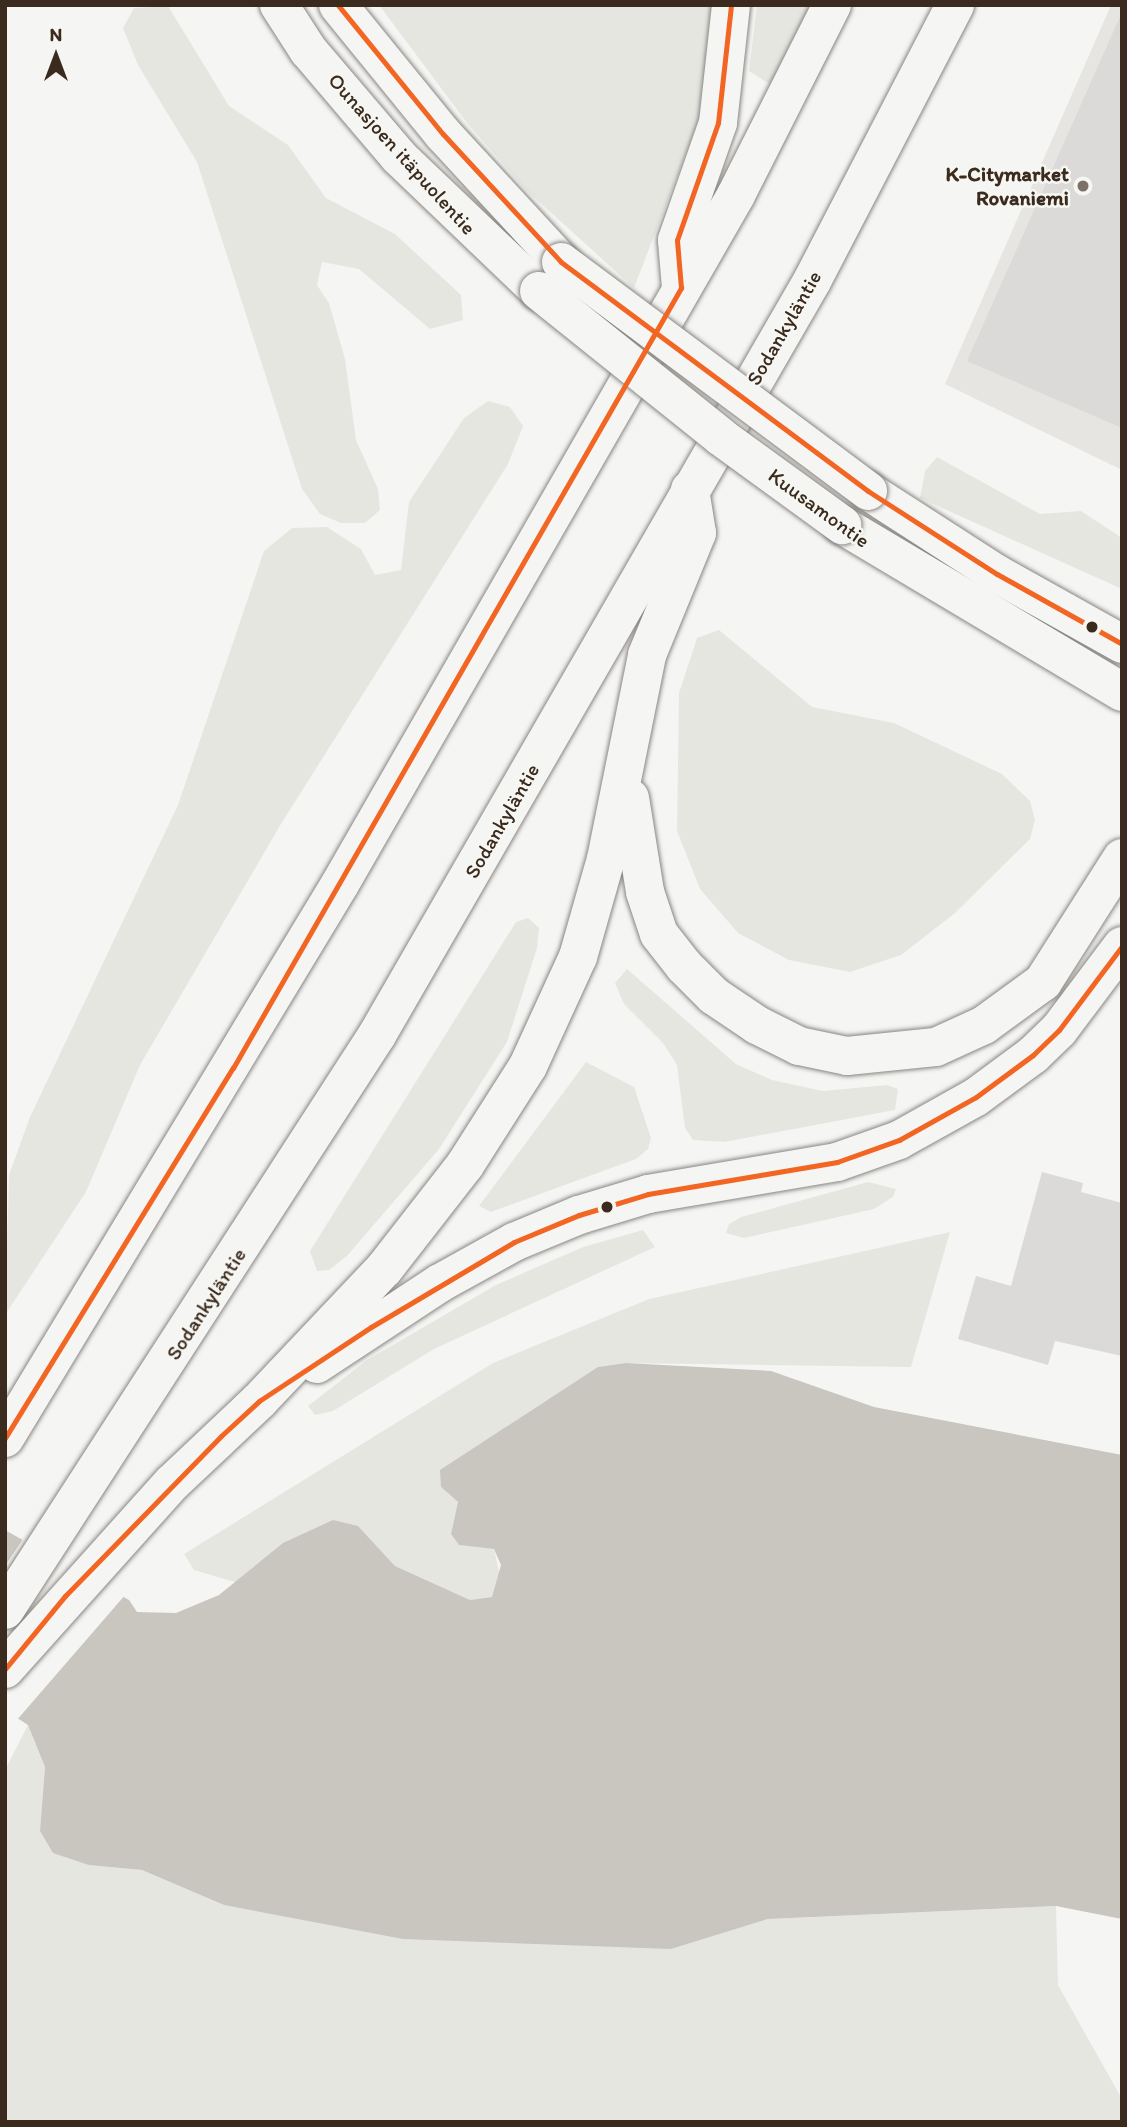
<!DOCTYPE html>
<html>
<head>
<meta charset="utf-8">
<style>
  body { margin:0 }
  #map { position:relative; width:1127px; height:2127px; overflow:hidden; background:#f5f5f3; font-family:Itim,sans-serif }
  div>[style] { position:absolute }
  .built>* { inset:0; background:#e7e5e2 }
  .green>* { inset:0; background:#e6e6e1 }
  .water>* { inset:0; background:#c9c5bf }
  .pier>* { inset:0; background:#f5f5f3 }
  .building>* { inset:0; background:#dbdad8 }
  .roads { filter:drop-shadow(0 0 2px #8a8683) drop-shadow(0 0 2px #8a8683) }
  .primary>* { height:38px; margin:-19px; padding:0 19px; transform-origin:19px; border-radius:19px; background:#f5f5f3 }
  .trunk>* { height:38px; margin:-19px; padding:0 19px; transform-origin:19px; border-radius:19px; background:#f5f5f3 }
  .bridges { filter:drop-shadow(0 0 2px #8a8683) drop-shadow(0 0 2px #8a8683) }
  .primary-bridge>* { height:38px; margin:-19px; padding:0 19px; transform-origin:19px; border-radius:19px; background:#f5f5f3 }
  .bus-1>* { height:5px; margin:-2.5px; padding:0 2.5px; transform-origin:2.5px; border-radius:2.5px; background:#f26522 }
  .dots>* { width:19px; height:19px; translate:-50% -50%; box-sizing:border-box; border:4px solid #f6f6f2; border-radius:50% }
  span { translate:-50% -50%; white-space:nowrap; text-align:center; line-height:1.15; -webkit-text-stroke:5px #f6f6f2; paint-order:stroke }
  .street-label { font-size:21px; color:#3b2a1e }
  .poi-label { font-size:21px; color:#3b2a1e; font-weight:700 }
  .right { translate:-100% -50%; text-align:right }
  .frame { position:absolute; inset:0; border:7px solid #3b2a1e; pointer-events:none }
  .north { position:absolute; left:21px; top:21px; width:70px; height:70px; -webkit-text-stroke:5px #f6f6f2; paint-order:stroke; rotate:0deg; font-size:19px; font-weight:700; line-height:28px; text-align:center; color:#3b2a1e }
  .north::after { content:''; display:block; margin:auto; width:24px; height:32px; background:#3b2a1e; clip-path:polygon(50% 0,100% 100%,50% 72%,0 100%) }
</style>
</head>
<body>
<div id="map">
  <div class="built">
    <div style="clip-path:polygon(1111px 5px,1122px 5px,1122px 470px,945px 384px)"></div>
  </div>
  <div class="green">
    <div style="clip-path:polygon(379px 5px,716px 5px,699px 119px,634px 288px,526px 190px,467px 123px)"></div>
    <div style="clip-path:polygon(757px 5px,811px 5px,771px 85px,749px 71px)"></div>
    <div style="clip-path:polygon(168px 6px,229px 106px,288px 145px,326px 198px,395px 234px,461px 295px,463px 320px,430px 329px,359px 269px,322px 262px,317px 285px,329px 303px,345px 359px,356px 440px,378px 489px,380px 510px,365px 523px,341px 523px,320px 514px,302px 489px,197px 162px,138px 65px,123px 28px,134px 8px)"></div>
    <div style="clip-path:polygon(488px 401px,510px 407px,523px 426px,508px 464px,281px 824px,140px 1065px,86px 1192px,5px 1315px,9px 1175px,30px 1117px,178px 805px,264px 551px,292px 528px,327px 527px,361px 549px,375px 575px,401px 570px,409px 502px,464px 418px)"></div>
    <div style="clip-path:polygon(937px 457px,1040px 514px,1081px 511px,1122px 538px,1122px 589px,920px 498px,925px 471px)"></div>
    <div style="clip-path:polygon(719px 630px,812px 707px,894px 723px,1002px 774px,1030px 801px,1035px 820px,1030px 839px,954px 914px,901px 955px,850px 972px,789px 960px,738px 933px,700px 889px,677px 831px,679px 693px,697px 638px)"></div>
    <div style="clip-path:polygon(528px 918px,539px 928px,537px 948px,507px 1042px,439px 1149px,347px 1256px,329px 1270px,317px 1271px,310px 1251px,516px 922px)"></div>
    <div style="clip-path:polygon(627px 969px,736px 1064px,772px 1080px,823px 1091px,887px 1085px,898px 1089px,895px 1110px,724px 1142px,693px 1140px,685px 1128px,677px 1065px,663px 1043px,624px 1004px,615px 983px)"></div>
    <div style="clip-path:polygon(586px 1062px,634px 1087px,651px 1138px,648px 1149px,636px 1159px,491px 1212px,479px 1206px)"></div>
    <div style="clip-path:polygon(868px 1182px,896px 1189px,893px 1197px,874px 1209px,744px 1238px,726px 1233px,729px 1224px,741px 1217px)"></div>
    <div style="clip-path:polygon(643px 1230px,655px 1247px,434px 1349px,333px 1411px,315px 1415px,308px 1406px,367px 1360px,496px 1285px,583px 1247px)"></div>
    <div style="clip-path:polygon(950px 1232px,911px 1367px,626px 1363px,598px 1367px,441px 1487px,458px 1502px,451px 1534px,459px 1545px,494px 1549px,501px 1580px,492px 1597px,470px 1600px,395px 1566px,358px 1526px,283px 1543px,238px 1583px,194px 1570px,184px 1554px,493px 1363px,649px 1299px)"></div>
    <div style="clip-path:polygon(28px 1725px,45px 1767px,40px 1831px,89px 1865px,142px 1870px,224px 1905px,671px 1949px,768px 1919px,1056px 1906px,1058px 1985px,1122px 2099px,1122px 2122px,5px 2122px,5px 1770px)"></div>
  </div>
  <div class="water">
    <div style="clip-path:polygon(626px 1363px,771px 1371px,874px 1407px,1122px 1455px,1122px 1919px,1056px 1906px,768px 1919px,671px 1949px,403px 1939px,224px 1905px,142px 1870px,89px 1865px,53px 1853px,40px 1831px,45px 1767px,28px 1725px,5px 1710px,5px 1530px,129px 1600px,137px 1612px,176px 1613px,219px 1595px,283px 1543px,333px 1520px,358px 1526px,395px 1566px,470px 1600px,492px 1597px,501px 1565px,494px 1549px,459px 1545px,451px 1534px,458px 1502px,441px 1487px,440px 1470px,598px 1367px)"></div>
  </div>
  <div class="pier">
    <div style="clip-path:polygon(25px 1536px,126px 1594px,16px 1721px,5px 1714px,5px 1566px)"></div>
  </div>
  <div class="building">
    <div style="clip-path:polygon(1122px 12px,1122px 428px,967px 361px)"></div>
    <div style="clip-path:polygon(1042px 1172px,1083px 1183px,1081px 1192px,1122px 1203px,1122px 1356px,1055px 1341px,1048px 1365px,958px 1339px,976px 1276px,1011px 1286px)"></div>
  </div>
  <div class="roads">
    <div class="primary">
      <div style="left:279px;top:5px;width:54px;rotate:57.2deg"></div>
      <div style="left:308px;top:50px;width:140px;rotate:49.6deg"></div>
      <div style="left:399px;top:157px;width:194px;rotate:43.7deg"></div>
      <div style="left:338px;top:5px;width:166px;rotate:50.9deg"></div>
      <div style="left:443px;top:134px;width:174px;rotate:47.3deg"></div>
      <div style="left:868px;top:491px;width:153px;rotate:32.8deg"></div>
      <div style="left:997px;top:574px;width:143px;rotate:29.2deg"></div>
      <div style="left:842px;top:525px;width:326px;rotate:30.8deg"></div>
    </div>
    <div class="trunk">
      <div style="left:681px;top:288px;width:48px;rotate:-94.8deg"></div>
      <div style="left:677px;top:240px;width:124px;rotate:-70.7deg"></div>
      <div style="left:718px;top:123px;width:119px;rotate:-83.7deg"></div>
      <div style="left:630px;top:798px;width:95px;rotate:80.9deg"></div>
      <div style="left:645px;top:892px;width:44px;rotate:71.6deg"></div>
      <div style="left:659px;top:934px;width:41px;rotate:52deg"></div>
      <div style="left:684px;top:966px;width:42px;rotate:45deg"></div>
      <div style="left:714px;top:996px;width:52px;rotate:34deg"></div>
      <div style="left:757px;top:1025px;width:47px;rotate:26.6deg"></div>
      <div style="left:799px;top:1046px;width:49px;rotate:11.8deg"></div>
      <div style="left:847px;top:1056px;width:89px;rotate:-5.8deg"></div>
      <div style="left:936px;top:1047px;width:53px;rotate:-24.6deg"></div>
      <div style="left:984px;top:1025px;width:73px;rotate:-36.1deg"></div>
      <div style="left:1043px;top:982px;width:147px;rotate:-57.5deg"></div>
      <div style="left:317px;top:1364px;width:147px;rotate:-33.4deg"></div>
      <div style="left:440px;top:1283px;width:85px;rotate:-29deg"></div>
      <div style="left:514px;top:1242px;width:70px;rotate:-22.6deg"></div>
      <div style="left:579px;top:1215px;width:72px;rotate:-16.9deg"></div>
      <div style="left:648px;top:1194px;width:192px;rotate:-9.6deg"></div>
      <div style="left:837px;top:1162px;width:66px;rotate:-19.5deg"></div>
      <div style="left:899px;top:1140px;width:88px;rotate:-29.2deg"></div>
      <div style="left:976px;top:1097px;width:71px;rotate:-36.4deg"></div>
      <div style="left:1033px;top:1055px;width:36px;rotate:-44deg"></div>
      <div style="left:1059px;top:1030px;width:105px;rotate:-53.1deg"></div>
      <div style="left:5px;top:1438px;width:647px;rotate:-58.84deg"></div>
      <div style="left:340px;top:884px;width:795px;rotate:-60.11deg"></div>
      <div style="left:736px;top:195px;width:213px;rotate:-63.2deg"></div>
      <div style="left:5px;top:1610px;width:685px;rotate:-57.1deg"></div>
      <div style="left:377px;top:1035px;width:870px;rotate:-60.02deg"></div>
      <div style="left:812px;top:281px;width:311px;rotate:-62.6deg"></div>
      <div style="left:5px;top:1669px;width:250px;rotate:-48.1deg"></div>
      <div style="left:172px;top:1483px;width:120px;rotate:-43.3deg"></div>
      <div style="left:259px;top:1401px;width:182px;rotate:-46.6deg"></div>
      <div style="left:384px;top:1269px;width:132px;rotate:-52.1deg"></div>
      <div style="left:465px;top:1165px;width:117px;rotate:-57.5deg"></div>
      <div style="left:528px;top:1066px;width:120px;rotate:-65.4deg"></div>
      <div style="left:578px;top:957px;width:102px;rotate:-74.1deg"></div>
      <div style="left:606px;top:859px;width:208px;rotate:-78.6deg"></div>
      <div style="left:647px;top:655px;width:132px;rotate:-67.7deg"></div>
      <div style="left:697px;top:533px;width:44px;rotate:-99.2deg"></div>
    </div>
  </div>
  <div class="bridges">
    <div class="primary-bridge">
      <div style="left:561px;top:262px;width:383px;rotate:36.7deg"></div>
      <div style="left:539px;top:291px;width:233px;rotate:38.7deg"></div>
      <div style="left:721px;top:437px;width:150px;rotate:36deg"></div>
    </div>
  </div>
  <div class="bus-1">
    <div style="left:338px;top:5px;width:166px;rotate:50.9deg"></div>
    <div style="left:443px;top:134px;width:174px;rotate:47.3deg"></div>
    <div style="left:561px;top:262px;width:383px;rotate:36.7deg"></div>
    <div style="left:868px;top:491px;width:153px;rotate:32.8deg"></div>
    <div style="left:997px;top:574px;width:143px;rotate:29.2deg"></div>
    <div style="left:5px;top:1438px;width:435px;rotate:-58.4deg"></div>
    <div style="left:233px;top:1068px;width:900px;rotate:-60.13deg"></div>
    <div style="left:681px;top:288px;width:48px;rotate:-94.8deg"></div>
    <div style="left:677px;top:240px;width:124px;rotate:-70.7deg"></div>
    <div style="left:718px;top:123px;width:119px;rotate:-83.7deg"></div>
    <div style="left:5px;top:1669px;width:94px;rotate:-50.6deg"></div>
    <div style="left:65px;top:1596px;width:223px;rotate:-45.7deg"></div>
    <div style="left:221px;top:1436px;width:52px;rotate:-42.6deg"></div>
    <div style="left:259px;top:1401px;width:134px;rotate:-33.5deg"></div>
    <div style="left:371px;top:1327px;width:166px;rotate:-30.7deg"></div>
    <div style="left:514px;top:1242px;width:70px;rotate:-22.6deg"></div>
    <div style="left:579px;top:1215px;width:72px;rotate:-16.9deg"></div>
    <div style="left:648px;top:1194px;width:192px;rotate:-9.6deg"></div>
    <div style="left:837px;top:1162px;width:66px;rotate:-19.5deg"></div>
    <div style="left:899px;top:1140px;width:88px;rotate:-29.2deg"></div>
    <div style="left:976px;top:1097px;width:71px;rotate:-36.4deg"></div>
    <div style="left:1033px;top:1055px;width:36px;rotate:-44deg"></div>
    <div style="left:1059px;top:1030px;width:105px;rotate:-53.1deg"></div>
  </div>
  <div class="dots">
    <div style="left:1083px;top:186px;background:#7c7169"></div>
    <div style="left:1092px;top:627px;background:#3b2a1e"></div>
    <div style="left:607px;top:1207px;background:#3b2a1e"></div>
  </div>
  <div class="street-label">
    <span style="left:402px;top:154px;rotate:48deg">Ounasjoen itäpuolentie</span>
    <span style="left:784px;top:328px;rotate:-60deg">Sodankyläntie</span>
    <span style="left:819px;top:508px;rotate:36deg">Kuusamontie</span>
    <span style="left:502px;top:821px;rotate:-60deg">Sodankyläntie</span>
    <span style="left:206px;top:1304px;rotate:-57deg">Sodankyläntie</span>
  </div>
  <div class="poi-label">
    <span class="right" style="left:1069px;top:186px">K-Citymarket<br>Rovaniemi</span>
  </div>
  <div class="frame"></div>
  <div class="north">N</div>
</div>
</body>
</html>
